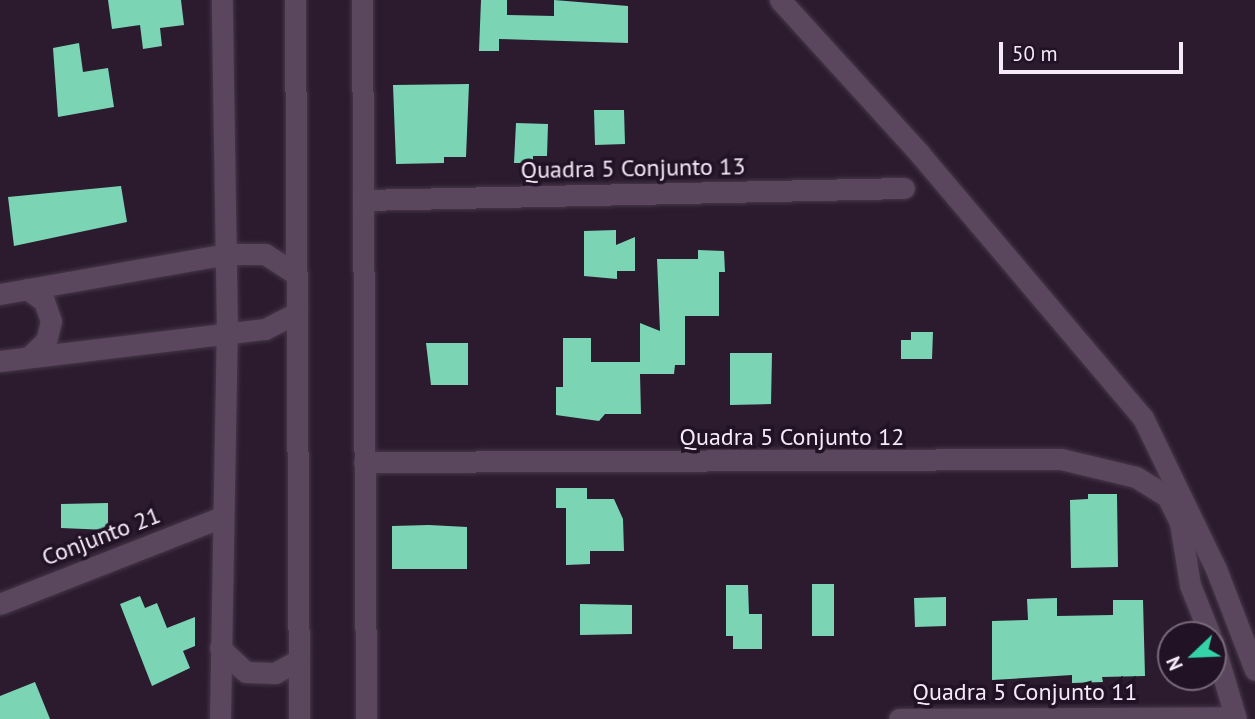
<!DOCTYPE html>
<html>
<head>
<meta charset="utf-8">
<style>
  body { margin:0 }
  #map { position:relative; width:1255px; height:719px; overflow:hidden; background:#2c1b2f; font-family:"PT Sans",sans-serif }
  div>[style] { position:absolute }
  .building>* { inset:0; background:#7bd5b5 }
  .roads { filter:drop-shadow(0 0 2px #463748) drop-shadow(0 0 2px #463748) }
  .minor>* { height:21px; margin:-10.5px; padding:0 10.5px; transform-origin:10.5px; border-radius:10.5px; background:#5a475e }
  span { translate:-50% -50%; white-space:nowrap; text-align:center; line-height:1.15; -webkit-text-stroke:7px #221225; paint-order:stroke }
  .street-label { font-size:24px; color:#f6eaf8 }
  .north { position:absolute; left:1157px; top:621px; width:70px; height:70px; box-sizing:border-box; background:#221225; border:2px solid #776879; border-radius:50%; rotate:247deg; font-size:19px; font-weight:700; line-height:28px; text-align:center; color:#f6eaf8 }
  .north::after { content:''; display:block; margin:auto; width:24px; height:32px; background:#34d4a8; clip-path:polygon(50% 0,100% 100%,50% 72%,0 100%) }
  .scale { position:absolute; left:999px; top:42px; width:184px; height:32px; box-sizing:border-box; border:4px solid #f6eaf8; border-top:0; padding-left:9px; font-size:21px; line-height:24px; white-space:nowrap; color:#f6eaf8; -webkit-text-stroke:5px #221225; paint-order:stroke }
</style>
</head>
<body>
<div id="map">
  <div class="building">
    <div style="clip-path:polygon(108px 0,181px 0,184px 25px,160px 28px,162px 46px,143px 49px,140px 25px,112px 29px)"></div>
    <div style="clip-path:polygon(481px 0,507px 0,507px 15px,554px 16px,554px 0,628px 6px,628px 43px,499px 39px,499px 51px,479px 51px)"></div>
    <div style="clip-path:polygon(79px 43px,83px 72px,108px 68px,114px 107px,58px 117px,53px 48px)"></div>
    <div style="clip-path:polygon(469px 84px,466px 157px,444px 157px,444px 163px,396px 164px,393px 85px)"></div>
    <div style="clip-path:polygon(594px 110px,624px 110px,625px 144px,595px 145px)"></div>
    <div style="clip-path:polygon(516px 123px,548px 124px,547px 156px,533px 156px,533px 163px,514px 163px)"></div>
    <div style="clip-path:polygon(121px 186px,127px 222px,14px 246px,8px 197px)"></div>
    <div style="clip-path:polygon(616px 230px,616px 245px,635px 237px,635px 271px,617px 271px,617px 279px,584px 276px,584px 231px)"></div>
    <div style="clip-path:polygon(698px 250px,724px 251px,725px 272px,719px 272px,719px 316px,685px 316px,685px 365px,675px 365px,674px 374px,640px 374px,641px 414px,605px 414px,599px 421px,556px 415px,556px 387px,563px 387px,563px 338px,591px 338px,591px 362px,640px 362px,640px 323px,660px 331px,657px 259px,698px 259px)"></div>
    <div style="clip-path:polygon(911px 332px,933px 332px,932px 359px,901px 359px,901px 340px,911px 340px)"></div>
    <div style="clip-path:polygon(426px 343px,468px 343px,468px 385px,431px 385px)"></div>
    <div style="clip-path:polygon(730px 353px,772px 353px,771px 404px,730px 405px)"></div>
    <div style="clip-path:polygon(556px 488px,587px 488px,587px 499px,614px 499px,623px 519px,624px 551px,590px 551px,590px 564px,566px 565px,566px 508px,556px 508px)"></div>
    <div style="clip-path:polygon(1088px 494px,1117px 494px,1118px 567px,1071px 568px,1070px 500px,1088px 499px)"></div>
    <div style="clip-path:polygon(108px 503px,108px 530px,61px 528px,61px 504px)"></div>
    <div style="clip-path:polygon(429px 525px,467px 527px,467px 569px,392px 569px,392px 526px)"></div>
    <div style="clip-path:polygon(812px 584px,834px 584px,834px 636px,812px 636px)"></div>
    <div style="clip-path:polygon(726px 585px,748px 585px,749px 614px,762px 614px,762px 649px,733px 649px,733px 636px,726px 636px)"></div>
    <div style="clip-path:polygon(140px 596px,145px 608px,157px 603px,167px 628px,195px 617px,195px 646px,183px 651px,190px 668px,152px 686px,120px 604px)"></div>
    <div style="clip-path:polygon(946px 597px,946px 626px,915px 627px,914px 598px)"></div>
    <div style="clip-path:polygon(1057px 598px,1057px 616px,1113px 615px,1113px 600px,1143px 600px,1145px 676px,1102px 677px,1103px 682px,1072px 683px,1072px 675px,992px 680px,992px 621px,1028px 620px,1027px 599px)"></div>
    <div style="clip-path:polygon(580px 604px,632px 605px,632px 634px,580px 635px)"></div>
    <div style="clip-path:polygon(35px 682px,50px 719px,0 719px,0 696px)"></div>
  </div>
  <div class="roads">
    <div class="minor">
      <div style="left:295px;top:0;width:719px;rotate:89.68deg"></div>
      <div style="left:362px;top:0;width:719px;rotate:89.68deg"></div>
      <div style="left:780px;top:0;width:207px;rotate:47.7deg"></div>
      <div style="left:919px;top:153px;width:347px;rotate:49.8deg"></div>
      <div style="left:1143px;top:418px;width:168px;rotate:64.2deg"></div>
      <div style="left:1216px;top:569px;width:108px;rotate:68.9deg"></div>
      <div style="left:363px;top:200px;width:541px;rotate:-1.27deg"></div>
      <div style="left:27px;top:289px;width:21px;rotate:35deg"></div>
      <div style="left:44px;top:301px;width:21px;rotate:71deg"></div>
      <div style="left:51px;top:321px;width:21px;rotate:104deg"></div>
      <div style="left:46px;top:341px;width:22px;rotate:137deg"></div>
      <div style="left:0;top:294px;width:230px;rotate:-10deg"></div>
      <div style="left:226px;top:254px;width:39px"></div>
      <div style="left:265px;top:254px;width:37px;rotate:33deg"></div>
      <div style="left:0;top:361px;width:267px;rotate:-6.9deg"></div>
      <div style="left:265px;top:329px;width:35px;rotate:-27deg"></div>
      <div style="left:364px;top:462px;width:697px;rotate:-0.25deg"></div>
      <div style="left:1061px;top:459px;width:77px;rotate:13.5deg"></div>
      <div style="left:1136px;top:477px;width:36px;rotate:32deg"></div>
      <div style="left:1167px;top:496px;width:30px;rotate:64deg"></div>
      <div style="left:1180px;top:523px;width:63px;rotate:80.8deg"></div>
      <div style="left:1190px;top:585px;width:54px;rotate:68.2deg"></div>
      <div style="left:0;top:604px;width:236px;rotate:-21.4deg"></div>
      <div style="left:1213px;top:642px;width:80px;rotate:73.4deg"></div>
      <div style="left:220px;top:648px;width:35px;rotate:43deg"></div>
      <div style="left:246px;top:672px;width:29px;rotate:2deg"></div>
      <div style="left:275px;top:673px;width:25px;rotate:-29deg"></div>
      <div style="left:220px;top:719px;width:387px;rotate:-89deg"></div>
      <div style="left:227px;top:332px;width:332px;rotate:-90.9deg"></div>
      <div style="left:899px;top:719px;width:336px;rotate:-0.3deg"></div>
    </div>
  </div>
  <div class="street-label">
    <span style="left:633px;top:168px;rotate:-1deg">Quadra 5 Conjunto 13</span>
    <span style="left:792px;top:437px">Quadra 5 Conjunto 12</span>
    <span style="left:101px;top:536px;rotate:-21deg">Conjunto 21</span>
    <span style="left:1025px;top:692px">Quadra 5 Conjunto 11</span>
  </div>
  <div class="north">N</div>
  <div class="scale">50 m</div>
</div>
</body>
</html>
